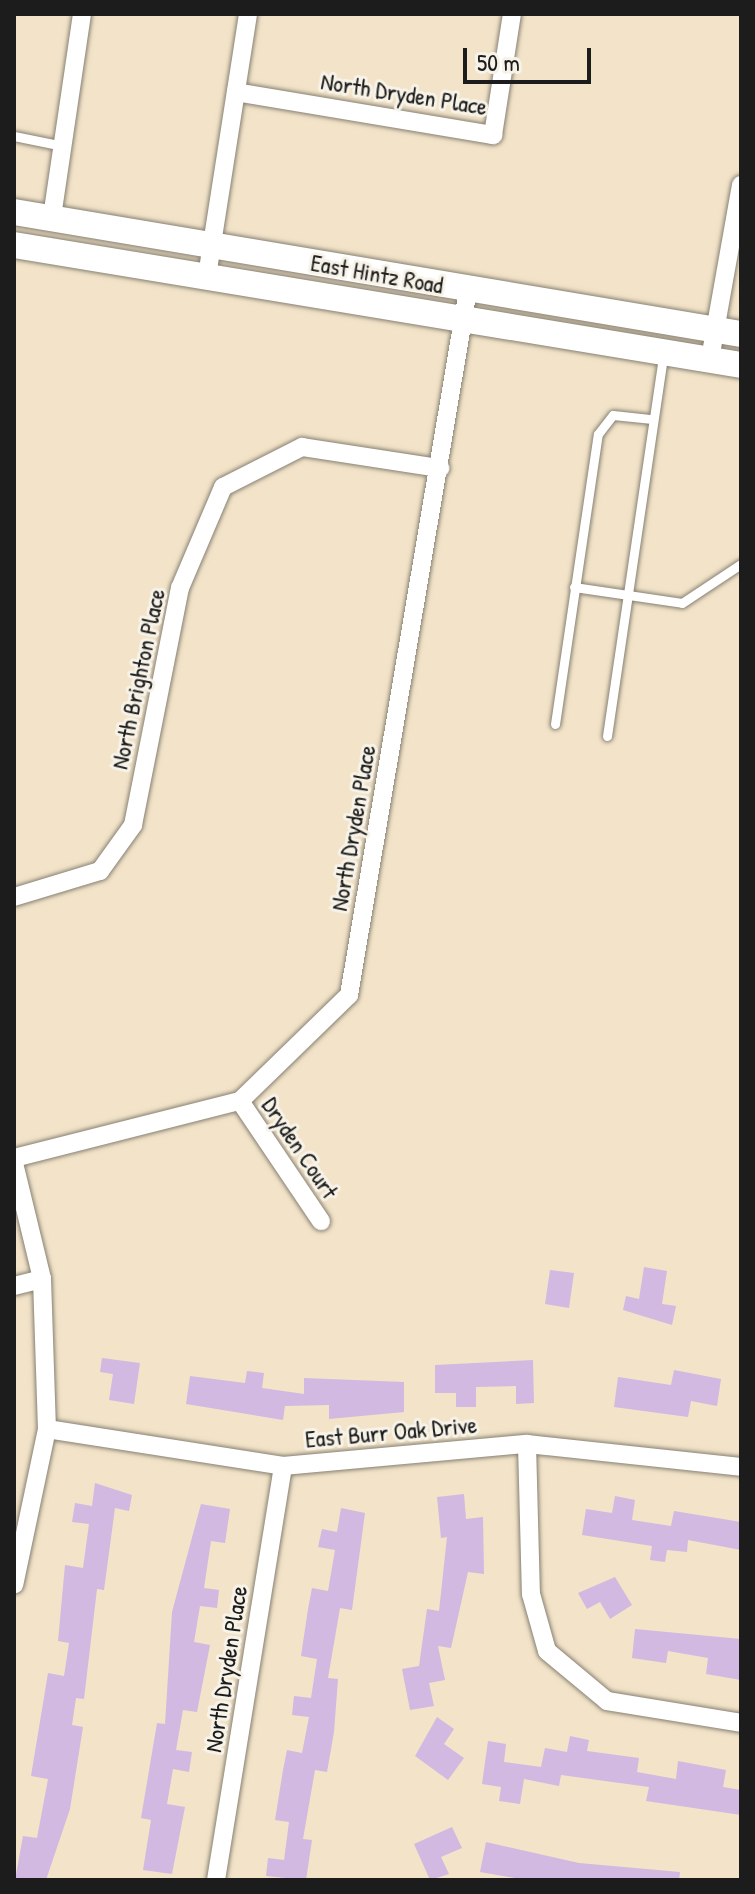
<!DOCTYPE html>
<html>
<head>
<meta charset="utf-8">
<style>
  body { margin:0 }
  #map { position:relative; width:755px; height:1894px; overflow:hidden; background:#f2e3c9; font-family:"Patrick Hand",sans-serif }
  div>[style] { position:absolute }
  .building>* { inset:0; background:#d1b9e1 }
  .roads { filter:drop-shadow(0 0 2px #878072) drop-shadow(0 0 2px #878072) }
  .lane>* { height:9px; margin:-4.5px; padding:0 4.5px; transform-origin:4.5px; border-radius:4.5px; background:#fff }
  .street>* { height:18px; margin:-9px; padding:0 9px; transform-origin:9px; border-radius:9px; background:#fff }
  .secondary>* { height:26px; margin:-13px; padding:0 13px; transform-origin:13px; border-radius:13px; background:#fff }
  span { translate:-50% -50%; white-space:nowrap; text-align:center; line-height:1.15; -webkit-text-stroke:6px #f7f3e8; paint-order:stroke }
  .street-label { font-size:24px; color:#1c1c1c }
  .frame { position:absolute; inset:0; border:16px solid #1c1c1c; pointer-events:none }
  .scale { position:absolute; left:463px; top:48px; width:128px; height:36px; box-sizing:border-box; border:4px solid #1c1c1c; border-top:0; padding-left:10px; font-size:24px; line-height:28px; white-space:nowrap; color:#1c1c1c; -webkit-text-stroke:6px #f7f3e8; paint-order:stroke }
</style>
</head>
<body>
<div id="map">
  <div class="building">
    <div style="clip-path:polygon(644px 1267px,667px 1271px,662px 1304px,676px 1306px,672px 1325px,623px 1310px,626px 1296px,639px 1299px)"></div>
    <div style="clip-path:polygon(550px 1270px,574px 1273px,569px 1308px,545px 1304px)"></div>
    <div style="clip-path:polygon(102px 1358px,140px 1363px,134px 1404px,109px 1400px,113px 1374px,100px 1372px)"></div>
    <div style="clip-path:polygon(533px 1360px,534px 1403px,516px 1404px,516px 1386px,476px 1387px,476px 1407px,456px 1407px,456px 1393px,435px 1393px,435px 1365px)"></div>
    <div style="clip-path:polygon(674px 1370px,721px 1379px,717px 1406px,691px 1401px,688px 1417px,614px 1407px,618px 1377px,671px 1385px)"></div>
    <div style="clip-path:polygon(247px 1371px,264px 1373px,262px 1388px,304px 1394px,304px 1378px,404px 1382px,404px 1412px,329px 1419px,329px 1405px,285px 1406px,283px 1420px,186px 1404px,190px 1376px,245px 1383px)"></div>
    <div style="clip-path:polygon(95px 1483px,132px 1495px,129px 1511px,115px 1508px,104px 1590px,97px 1589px,84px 1699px,76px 1698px,72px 1725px,83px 1727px,70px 1809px,46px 1880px,15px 1880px,23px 1836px,37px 1838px,48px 1779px,31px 1776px,48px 1673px,64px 1676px,69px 1643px,58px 1641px,65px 1565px,83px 1568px,89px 1524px,72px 1522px,75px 1503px,92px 1506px)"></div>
    <div style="clip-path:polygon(464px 1494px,466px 1519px,483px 1517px,484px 1574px,468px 1572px,451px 1648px,438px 1646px,445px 1680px,429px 1683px,434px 1706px,410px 1710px,402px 1669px,419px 1666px,427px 1609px,439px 1611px,447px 1537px,441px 1538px,437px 1497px)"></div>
    <div style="clip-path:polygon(615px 1496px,635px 1500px,632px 1520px,671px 1526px,674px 1511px,741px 1522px,741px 1550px,688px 1540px,687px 1552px,667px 1550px,665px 1562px,650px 1560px,652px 1546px,582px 1535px,586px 1509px,612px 1513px)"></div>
    <div style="clip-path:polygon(201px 1504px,230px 1509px,225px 1543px,211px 1541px,204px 1588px,219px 1590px,217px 1608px,200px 1606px,194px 1642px,210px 1645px,197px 1712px,183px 1710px,176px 1750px,192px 1752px,189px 1772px,173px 1769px,167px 1804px,185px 1807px,172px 1874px,143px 1870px,151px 1820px,141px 1818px,157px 1723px,165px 1724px,172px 1612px)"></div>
    <div style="clip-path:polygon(341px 1508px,365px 1513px,352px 1610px,340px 1608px,328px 1678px,338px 1679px,334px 1732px,327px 1772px,315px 1770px,303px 1839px,312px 1840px,306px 1880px,266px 1876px,268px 1858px,284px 1860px,289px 1822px,275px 1820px,283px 1770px,287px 1750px,302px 1753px,309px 1717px,292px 1715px,294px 1696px,311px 1698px,317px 1659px,301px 1656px,308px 1609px,312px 1588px,328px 1591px,335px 1550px,318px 1547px,322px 1529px,337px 1532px)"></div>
    <div style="clip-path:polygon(615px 1577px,632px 1605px,610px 1619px,600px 1602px,587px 1609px,578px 1593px)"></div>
    <div style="clip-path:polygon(635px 1629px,741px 1639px,741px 1680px,706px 1674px,708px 1658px,668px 1651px,666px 1663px,632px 1658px)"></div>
    <div style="clip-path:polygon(437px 1717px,454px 1729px,444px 1744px,464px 1758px,448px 1780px,415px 1756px)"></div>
    <div style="clip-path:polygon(570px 1736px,589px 1740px,587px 1751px,639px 1758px,637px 1772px,676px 1779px,678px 1761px,726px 1770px,723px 1787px,741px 1790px,741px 1815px,646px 1801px,649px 1787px,561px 1775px,559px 1786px,524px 1779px,520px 1804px,499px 1801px,501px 1787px,482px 1784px,488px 1741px,506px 1744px,504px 1762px,541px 1767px,545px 1748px,567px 1752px)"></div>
    <div style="clip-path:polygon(452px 1827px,462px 1848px,441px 1857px,449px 1874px,430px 1880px,414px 1844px)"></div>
    <div style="clip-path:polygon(486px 1842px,579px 1863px,680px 1872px,679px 1880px,526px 1880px,480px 1872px)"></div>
  </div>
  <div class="roads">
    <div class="lane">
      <div style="left:14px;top:136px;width:50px;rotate:11.5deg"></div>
      <div style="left:574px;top:587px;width:109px;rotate:8.4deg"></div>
      <div style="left:682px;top:603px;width:71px;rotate:-33.5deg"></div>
      <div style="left:555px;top:724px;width:293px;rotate:-81.6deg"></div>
      <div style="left:598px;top:434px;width:24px;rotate:-52deg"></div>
      <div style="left:613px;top:415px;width:37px;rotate:6deg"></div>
      <div style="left:607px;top:736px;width:384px;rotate:-81.6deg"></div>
    </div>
    <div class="street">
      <div style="left:236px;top:92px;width:261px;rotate:9.5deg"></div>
      <div style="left:493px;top:135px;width:122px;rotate:-81.1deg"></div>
      <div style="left:52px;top:217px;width:205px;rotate:-81.6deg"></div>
      <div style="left:207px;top:276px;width:265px;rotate:-81.1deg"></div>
      <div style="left:710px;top:359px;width:177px;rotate:-79.9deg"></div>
      <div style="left:14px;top:897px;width:90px;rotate:-16.8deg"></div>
      <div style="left:100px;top:871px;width:57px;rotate:-54.3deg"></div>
      <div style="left:133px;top:825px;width:242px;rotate:-78.8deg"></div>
      <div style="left:180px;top:588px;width:110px;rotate:-66.9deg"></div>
      <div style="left:223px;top:487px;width:89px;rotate:-26.9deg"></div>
      <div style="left:302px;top:447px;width:140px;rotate:8.7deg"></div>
      <div style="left:240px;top:1101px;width:145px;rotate:56deg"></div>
      <div style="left:14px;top:1158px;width:233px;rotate:-14.2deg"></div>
      <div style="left:240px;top:1101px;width:152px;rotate:-44.2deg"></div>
      <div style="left:349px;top:995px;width:715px;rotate:-80.42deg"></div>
      <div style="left:14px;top:1163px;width:119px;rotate:76.4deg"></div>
      <div style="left:42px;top:1279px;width:150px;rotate:88.1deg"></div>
      <div style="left:47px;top:1429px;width:159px;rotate:101.9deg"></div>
      <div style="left:14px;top:1286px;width:29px;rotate:-14deg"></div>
      <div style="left:47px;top:1429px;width:239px;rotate:8.9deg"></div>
      <div style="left:283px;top:1466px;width:245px;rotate:-5.2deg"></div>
      <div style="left:527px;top:1444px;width:215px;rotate:6.1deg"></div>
      <div style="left:527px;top:1444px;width:150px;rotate:88.5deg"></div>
      <div style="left:531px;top:1594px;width:59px;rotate:74.3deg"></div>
      <div style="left:547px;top:1651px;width:78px;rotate:39.8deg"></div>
      <div style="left:607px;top:1701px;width:136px;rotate:9.3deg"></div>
      <div style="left:216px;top:1880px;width:419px;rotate:-80.8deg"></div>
    </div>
    <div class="secondary">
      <div style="left:14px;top:212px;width:737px;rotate:9.53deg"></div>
      <div style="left:14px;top:245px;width:737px;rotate:9.37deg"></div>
    </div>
  </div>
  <div class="street-label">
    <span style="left:404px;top:94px;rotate:9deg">North Dryden Place</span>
    <span style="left:377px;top:274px;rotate:10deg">East Hintz Road</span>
    <span style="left:138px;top:679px;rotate:-78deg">North Brighton Place</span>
    <span style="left:353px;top:828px;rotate:-80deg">North Dryden Place</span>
    <span style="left:300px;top:1148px;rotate:56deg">Dryden Court</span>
    <span style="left:391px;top:1432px;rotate:-5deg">East Burr Oak Drive</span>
    <span style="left:226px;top:1669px;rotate:-81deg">North Dryden Place</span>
  </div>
  <div class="frame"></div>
  <div class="scale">50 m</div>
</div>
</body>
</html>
